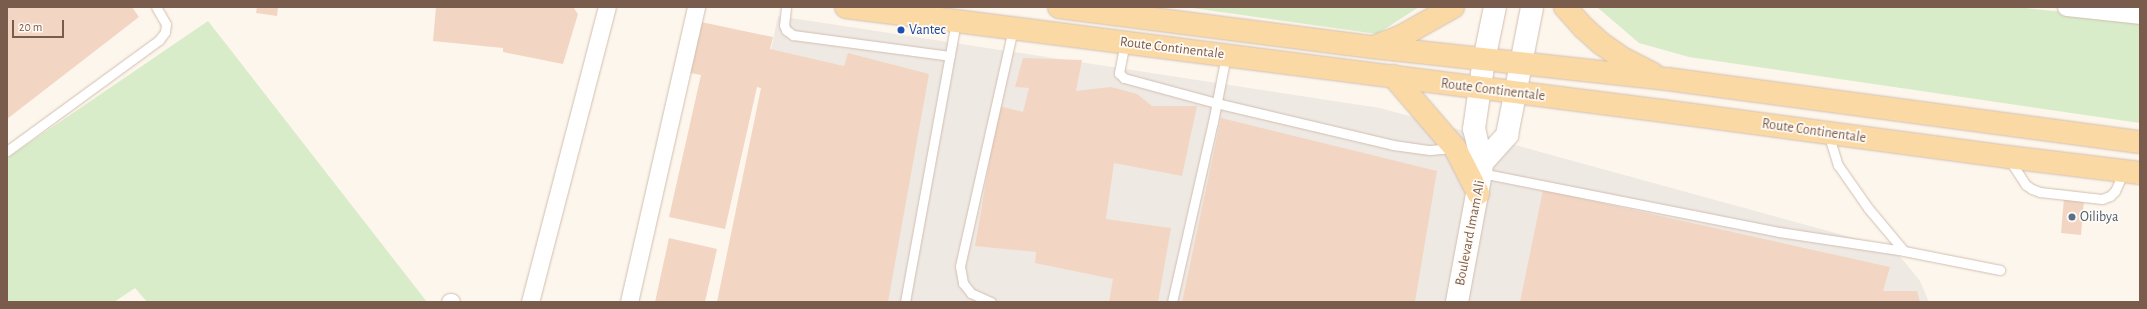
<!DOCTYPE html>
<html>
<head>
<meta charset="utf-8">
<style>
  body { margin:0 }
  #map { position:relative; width:2147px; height:309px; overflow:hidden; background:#fdf6ec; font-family:"Alegreya Sans",sans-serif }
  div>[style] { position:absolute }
  .industrial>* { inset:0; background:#efe9e4 }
  .green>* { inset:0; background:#d8ecc9 }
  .building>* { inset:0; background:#f3d5c3 }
  .roads { filter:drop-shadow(0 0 1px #d1beb0) drop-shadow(0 0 1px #d1beb0) }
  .lane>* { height:9px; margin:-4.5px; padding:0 4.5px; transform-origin:4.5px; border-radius:4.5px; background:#fff }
  .street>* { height:17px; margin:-8.5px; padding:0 8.5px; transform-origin:8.5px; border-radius:8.5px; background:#fff }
  .secondary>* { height:22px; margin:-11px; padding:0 11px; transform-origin:11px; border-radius:11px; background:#fff }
  .primary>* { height:22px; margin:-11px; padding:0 11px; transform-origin:11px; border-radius:11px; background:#fbd9a5 }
  .dots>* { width:11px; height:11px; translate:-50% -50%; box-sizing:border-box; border:2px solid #fffaf3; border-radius:50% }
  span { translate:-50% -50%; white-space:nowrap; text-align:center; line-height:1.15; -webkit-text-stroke:3.5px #fffaf3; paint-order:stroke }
  .transit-label { font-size:14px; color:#164399 }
  .left { translate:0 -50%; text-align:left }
  .street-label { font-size:14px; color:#7a5c4d }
  .service-label { font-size:14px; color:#4e5e75 }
  .frame { position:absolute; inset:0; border:8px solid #7a5c4d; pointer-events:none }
  .scale { position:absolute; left:12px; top:20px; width:52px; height:18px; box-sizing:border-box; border:2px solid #7a5c4d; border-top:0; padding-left:5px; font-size:12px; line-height:14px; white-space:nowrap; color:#7a5c4d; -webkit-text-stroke:3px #fffaf3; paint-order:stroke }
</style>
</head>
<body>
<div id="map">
  <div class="industrial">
    <div style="clip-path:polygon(778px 16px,1380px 108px,1894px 249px,1920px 281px,1929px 302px,718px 302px)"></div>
  </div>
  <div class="green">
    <div style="clip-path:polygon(1185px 7px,1419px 7px,1377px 34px)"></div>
    <div style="clip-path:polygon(1597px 7px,2016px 7px,2140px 20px,2140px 123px,1689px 57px,1639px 43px)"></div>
    <div style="clip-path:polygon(208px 21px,427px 302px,147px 302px,135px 288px,114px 302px,7px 302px,7px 158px)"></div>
  </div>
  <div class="building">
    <div style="clip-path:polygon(7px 7px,132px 7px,139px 17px,7px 119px)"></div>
    <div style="clip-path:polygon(257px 7px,278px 7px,277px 16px,256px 13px)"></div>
    <div style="clip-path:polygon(436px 7px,573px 7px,578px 14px,563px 64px,503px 52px,503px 48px,433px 41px)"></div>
    <div style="clip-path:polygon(701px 22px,773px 37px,770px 49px,844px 66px,848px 53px,929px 74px,888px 302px,717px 302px,761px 88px,757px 87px,725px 229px,669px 217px,701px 75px,690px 73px)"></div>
    <div style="clip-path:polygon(1023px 58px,1082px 60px,1076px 91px,1111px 87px,1137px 94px,1152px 106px,1197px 106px,1182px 176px,1114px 163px,1106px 219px,1171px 228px,1158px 302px,1109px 302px,1113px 279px,1035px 263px,1036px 252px,975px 246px,999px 106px,1023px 112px,1029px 88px,1015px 87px)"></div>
    <div style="clip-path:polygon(1221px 118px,1437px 171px,1415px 302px,1182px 302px)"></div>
    <div style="clip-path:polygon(1543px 190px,1890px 267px,1883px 291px,1917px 291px,1920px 302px,1520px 302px)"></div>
    <div style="clip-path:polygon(2064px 198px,2084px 200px,2081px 235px,2061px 233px)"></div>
    <div style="clip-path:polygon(669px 238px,717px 249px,705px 302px,655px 302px)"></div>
  </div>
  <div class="roads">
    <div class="lane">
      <div style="left:786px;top:7px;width:18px;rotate:96deg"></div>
      <div style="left:784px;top:25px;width:5px;rotate:68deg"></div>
      <div style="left:786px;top:30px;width:9px;rotate:36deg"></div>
      <div style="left:793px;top:35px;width:158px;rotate:7.6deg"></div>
      <div style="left:1125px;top:42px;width:32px;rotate:101deg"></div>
      <div style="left:1119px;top:73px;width:7px;rotate:45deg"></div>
      <div style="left:1124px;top:78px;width:95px;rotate:15.2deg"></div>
      <div style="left:1216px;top:103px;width:182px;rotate:13.3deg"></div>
      <div style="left:1393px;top:145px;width:37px;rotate:8deg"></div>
      <div style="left:1430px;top:150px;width:23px;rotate:-5deg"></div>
      <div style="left:1828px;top:133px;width:34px;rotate:73deg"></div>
      <div style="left:1838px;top:165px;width:52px;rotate:55.1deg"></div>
      <div style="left:1868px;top:208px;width:56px;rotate:50.1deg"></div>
      <div style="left:7px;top:151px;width:188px;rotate:-36.1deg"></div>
      <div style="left:159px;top:40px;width:10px;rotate:-53deg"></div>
      <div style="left:165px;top:32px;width:8px;rotate:-83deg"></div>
      <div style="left:166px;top:24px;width:20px;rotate:-120deg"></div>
      <div style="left:2009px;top:159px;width:31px;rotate:57deg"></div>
      <div style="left:2026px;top:185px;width:7px;rotate:34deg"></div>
      <div style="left:2032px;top:189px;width:9px;rotate:21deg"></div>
      <div style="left:2040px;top:192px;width:62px;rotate:6.4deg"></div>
      <div style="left:2102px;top:199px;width:9px;rotate:-21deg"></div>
      <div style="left:2110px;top:196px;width:7px;rotate:-45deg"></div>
      <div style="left:2115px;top:191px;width:22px;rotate:-66deg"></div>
      <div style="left:1481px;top:173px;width:304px;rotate:11.2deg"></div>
      <div style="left:1779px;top:232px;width:126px;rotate:8.6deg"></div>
      <div style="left:1904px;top:251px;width:98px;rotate:11.2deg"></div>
      <div style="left:905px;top:302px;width:287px;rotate:-79.7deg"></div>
      <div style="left:991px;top:302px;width:22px;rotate:-156deg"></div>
      <div style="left:971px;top:293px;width:13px;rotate:-129deg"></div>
      <div style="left:963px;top:283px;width:17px;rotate:-100deg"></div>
      <div style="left:960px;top:266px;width:243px;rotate:-77.4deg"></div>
      <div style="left:1172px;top:302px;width:185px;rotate:-77.2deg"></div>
      <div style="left:1213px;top:122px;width:68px;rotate:-79deg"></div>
    </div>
    <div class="street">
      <div style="left:2066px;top:7px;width:74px;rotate:6.2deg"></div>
      <div style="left:450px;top:302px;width:1px"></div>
      <div style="left:530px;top:302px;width:305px;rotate:-75.4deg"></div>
      <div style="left:629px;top:302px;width:303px;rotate:-77.2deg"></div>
    </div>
    <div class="secondary">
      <div style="left:1482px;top:163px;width:38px;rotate:-48deg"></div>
      <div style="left:1507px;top:135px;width:130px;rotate:-78.9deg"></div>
      <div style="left:1457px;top:302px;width:131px;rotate:-79.5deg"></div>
      <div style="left:1481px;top:173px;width:10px;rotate:-84deg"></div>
      <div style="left:1482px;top:163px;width:35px;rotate:-103deg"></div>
      <div style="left:1474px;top:129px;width:70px;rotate:-81.8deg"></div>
      <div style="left:1484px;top:60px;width:54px;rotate:-78.3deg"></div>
    </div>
    <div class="primary">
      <div style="left:846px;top:7px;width:825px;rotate:7.25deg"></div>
      <div style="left:1664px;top:111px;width:347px;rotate:7.6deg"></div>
      <div style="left:2008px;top:157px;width:133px;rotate:6.9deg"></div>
      <div style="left:1059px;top:7px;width:316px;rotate:7.3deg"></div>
      <div style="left:1372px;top:47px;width:297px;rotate:6.2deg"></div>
      <div style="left:1667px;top:79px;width:477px;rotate:7.6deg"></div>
      <div style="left:1565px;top:7px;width:28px;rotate:48deg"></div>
      <div style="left:1584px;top:28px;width:24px;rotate:42deg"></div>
      <div style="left:1602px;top:44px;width:24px;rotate:35deg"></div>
      <div style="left:1622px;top:58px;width:34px;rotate:27deg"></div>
      <div style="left:1376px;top:46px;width:26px;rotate:-21deg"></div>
      <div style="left:1400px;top:37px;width:61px;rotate:-29.5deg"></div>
      <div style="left:1393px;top:76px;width:95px;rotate:49.3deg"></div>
      <div style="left:1455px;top:148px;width:51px;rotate:62.9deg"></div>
    </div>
  </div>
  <div class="dots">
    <div style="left:901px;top:30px;background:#1a4fb4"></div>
    <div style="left:2072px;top:217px;background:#5c6f8a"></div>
  </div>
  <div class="transit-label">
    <span class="left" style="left:909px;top:30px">Vantec</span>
  </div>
  <div class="street-label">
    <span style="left:1172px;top:48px;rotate:7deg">Route Continentale</span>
    <span style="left:1493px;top:90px;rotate:7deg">Route Continentale</span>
    <span style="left:1814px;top:131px;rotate:8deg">Route Continentale</span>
    <span style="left:1470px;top:233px;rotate:-79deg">Boulevard Imam Ali</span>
  </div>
  <div class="service-label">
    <span class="left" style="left:2080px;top:217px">Oilibya</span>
  </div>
  <div class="frame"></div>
  <div class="scale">20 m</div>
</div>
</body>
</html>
